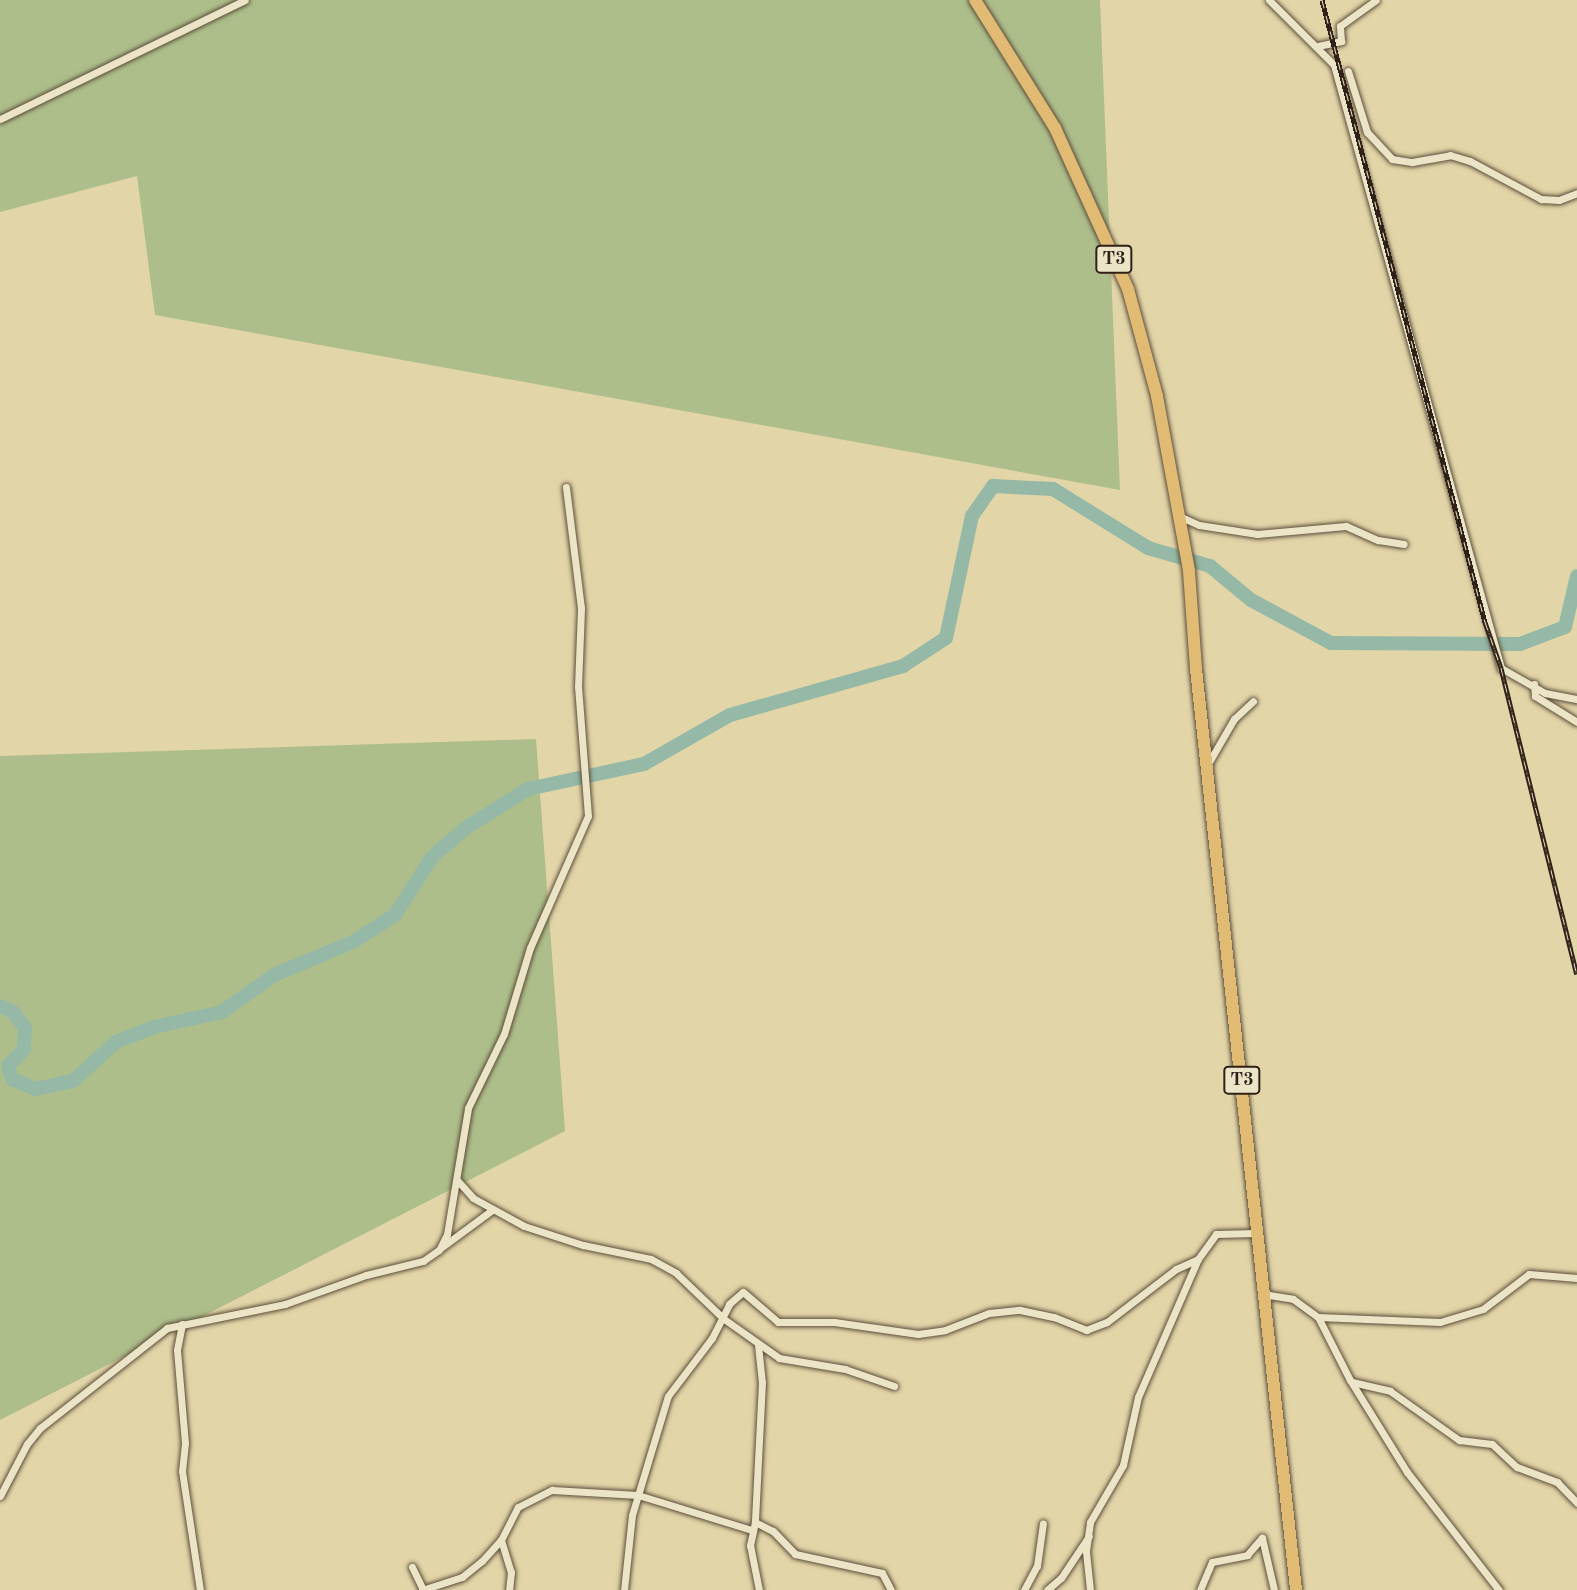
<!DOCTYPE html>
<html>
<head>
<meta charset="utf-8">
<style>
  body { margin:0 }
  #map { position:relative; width:1577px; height:1590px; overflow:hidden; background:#e2d5a8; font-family:"Old Standard TT",serif }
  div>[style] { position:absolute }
  .green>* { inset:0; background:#aebe8b }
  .river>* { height:14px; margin:-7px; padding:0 7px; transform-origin:7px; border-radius:7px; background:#95b9a6 }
  .roads { filter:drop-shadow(0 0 2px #5c4e3b) drop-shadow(0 0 2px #5c4e3b) }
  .street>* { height:7px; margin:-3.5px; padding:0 3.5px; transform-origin:3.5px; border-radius:3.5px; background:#ece4c6 }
  .highway>* { height:12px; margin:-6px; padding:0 6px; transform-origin:6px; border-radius:6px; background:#e1ba74 }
  .rail>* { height:5px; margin-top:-2.5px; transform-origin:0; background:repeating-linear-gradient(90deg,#ece4c6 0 8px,#2f2117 0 16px); box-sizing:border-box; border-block:2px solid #2f2117 }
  span { translate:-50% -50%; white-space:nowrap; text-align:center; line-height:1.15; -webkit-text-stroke:6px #ece4c6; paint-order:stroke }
  .shield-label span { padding:2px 5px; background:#ece4c6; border:2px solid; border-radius:5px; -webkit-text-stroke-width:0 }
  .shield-label { font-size:18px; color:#2f2117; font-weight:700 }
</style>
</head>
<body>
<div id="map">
  <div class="green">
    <div style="clip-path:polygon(0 0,1100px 0,1120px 490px,155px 315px,137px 176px,0 212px)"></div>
    <div style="clip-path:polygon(536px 739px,565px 1131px,0 1420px,0 756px)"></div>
  </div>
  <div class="river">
    <div style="left:0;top:1006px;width:14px;rotate:25deg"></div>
    <div style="left:13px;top:1012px;width:20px;rotate:53deg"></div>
    <div style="left:25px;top:1028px;width:21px;rotate:93deg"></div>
    <div style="left:24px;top:1049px;width:23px;rotate:133deg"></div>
    <div style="left:8px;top:1066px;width:14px;rotate:73deg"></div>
    <div style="left:12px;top:1079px;width:25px;rotate:23deg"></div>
    <div style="left:35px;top:1089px;width:39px;rotate:-12deg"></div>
    <div style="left:73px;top:1081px;width:58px;rotate:-42.2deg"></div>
    <div style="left:116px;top:1042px;width:41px;rotate:-21.5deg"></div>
    <div style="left:154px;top:1027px;width:70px;rotate:-12.4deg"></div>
    <div style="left:222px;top:1012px;width:64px;rotate:-35.4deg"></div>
    <div style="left:274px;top:975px;width:86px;rotate:-22.7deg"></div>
    <div style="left:353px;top:942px;width:50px;rotate:-32.7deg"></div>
    <div style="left:395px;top:915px;width:69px;rotate:-57.5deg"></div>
    <div style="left:432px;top:857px;width:46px;rotate:-40.6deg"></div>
    <div style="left:467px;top:827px;width:72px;rotate:-31.9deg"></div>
    <div style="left:528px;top:789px;width:119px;rotate:-12.2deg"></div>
    <div style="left:644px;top:764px;width:99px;rotate:-29.7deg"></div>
    <div style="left:730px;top:715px;width:180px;rotate:-15.8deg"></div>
    <div style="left:903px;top:666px;width:51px;rotate:-33.1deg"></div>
    <div style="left:946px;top:638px;width:125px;rotate:-78deg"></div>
    <div style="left:972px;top:516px;width:37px;rotate:-55deg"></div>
    <div style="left:993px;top:486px;width:60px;rotate:2.9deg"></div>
    <div style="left:1053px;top:489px;width:112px;rotate:31.8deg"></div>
    <div style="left:1148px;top:548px;width:65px;rotate:16.2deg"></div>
    <div style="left:1210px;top:566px;width:53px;rotate:39.7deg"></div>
    <div style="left:1251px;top:600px;width:91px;rotate:28.3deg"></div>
    <div style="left:1331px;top:643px;width:189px;rotate:0.3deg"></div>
    <div style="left:1520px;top:644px;width:48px;rotate:-20.7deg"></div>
    <div style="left:1565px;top:627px;width:52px;rotate:-76.8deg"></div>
  </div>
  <div class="roads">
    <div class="street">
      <div style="left:1269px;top:0;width:92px;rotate:45deg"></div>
      <div style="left:1334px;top:65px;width:626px;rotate:74.52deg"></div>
      <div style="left:1501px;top:668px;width:51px;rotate:29.6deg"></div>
      <div style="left:1545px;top:693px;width:33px;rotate:11deg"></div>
      <div style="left:1318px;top:46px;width:24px;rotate:-12deg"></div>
      <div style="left:1341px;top:41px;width:15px;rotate:-94deg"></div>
      <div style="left:1340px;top:26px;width:44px;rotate:-35.8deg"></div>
      <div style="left:1348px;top:71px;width:64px;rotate:72.7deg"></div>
      <div style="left:1367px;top:132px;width:37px;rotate:47deg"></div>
      <div style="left:1392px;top:159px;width:20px;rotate:9deg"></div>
      <div style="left:1412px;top:162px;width:39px;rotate:-10deg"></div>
      <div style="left:1450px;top:155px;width:21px;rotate:17deg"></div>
      <div style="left:1470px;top:161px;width:81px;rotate:28.2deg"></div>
      <div style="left:1541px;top:199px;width:18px;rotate:3deg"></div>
      <div style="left:1559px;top:200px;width:19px;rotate:-21deg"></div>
      <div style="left:0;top:119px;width:272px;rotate:-25.9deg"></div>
      <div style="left:1181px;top:517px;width:20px;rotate:24deg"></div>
      <div style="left:1199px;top:525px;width:59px;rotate:8.8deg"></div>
      <div style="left:1257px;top:534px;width:89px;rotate:-5.1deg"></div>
      <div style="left:1346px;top:526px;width:35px;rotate:24deg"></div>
      <div style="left:1378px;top:540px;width:26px;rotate:9deg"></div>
      <div style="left:1534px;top:684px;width:12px;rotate:85deg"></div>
      <div style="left:1535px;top:696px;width:49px;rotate:31.8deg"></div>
      <div style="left:1209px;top:762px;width:50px;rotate:-59.8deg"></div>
      <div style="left:1234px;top:719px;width:26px;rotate:-43deg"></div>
      <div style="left:457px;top:1180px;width:24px;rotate:48deg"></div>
      <div style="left:473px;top:1198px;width:58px;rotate:28.8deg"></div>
      <div style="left:524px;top:1226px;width:62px;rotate:17.9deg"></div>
      <div style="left:583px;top:1245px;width:69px;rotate:11.6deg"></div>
      <div style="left:651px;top:1259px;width:29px;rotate:29deg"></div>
      <div style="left:676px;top:1273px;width:66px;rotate:43.8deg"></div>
      <div style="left:724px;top:1319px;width:67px;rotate:35.3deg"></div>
      <div style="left:779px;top:1358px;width:67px;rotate:9.5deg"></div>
      <div style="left:845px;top:1369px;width:52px;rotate:19.1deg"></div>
      <div style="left:442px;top:1247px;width:62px;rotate:-36.5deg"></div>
      <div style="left:1263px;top:1294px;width:30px;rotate:9deg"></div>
      <div style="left:1293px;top:1299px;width:31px;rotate:36deg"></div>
      <div style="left:1318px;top:1317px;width:71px;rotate:63.1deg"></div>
      <div style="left:1350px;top:1380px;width:108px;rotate:58.2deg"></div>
      <div style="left:1407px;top:1472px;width:150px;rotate:52.1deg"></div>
      <div style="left:1318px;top:1317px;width:122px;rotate:2.3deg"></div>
      <div style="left:1440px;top:1322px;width:45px;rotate:-16.8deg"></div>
      <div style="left:1483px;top:1309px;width:58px;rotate:-37.3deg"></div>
      <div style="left:1529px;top:1274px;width:48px;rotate:4.8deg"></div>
      <div style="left:182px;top:1324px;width:26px;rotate:101deg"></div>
      <div style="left:177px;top:1350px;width:93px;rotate:85.1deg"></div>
      <div style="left:185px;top:1443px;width:28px;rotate:96deg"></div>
      <div style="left:182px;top:1471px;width:120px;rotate:81.4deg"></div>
      <div style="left:758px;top:1345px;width:37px;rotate:84deg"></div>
      <div style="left:762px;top:1382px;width:140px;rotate:92.9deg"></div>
      <div style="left:755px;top:1522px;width:24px;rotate:102deg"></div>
      <div style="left:750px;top:1545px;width:46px;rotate:78.7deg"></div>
      <div style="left:1352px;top:1382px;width:39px;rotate:13deg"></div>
      <div style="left:1390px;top:1391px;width:85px;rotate:35.4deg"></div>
      <div style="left:1459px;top:1440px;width:33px;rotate:7deg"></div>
      <div style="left:1492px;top:1444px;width:34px;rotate:43deg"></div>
      <div style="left:1517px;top:1467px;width:43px;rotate:20.6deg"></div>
      <div style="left:1557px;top:1482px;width:29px;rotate:46deg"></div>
      <div style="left:0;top:1496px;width:59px;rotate:-62.6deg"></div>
      <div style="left:27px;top:1444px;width:21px;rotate:-51deg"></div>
      <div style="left:40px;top:1428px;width:162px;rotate:-38.2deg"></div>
      <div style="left:167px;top:1328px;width:120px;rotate:-11.5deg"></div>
      <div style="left:285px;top:1304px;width:86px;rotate:-19.7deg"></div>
      <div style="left:366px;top:1275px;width:59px;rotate:-13.8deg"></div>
      <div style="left:423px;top:1261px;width:19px;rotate:-35deg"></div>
      <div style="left:439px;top:1250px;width:18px;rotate:-63deg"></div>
      <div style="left:447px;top:1234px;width:128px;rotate:-80.5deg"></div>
      <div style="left:468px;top:1108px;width:82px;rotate:-64.1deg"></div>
      <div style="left:504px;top:1034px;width:90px;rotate:-73.2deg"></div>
      <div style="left:530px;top:948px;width:144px;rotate:-66.3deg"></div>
      <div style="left:588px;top:816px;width:129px;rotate:-94.4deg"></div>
      <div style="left:578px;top:687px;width:79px;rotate:-87.8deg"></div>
      <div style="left:581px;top:608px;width:122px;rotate:-97.1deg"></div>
      <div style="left:755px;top:1522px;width:20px;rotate:27deg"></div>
      <div style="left:773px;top:1531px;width:32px;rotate:46deg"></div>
      <div style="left:795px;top:1554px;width:89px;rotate:12.3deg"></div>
      <div style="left:882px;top:1573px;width:19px;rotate:62deg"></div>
      <div style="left:1262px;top:1538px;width:53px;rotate:77deg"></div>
      <div style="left:501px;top:1540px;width:34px;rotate:73deg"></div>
      <div style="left:511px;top:1572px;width:18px;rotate:96deg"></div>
      <div style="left:412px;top:1567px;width:25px;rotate:64deg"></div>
      <div style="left:422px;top:1590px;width:42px;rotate:-18deg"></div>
      <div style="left:462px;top:1577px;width:26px;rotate:-39deg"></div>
      <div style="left:482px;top:1561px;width:28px;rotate:-48deg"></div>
      <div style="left:501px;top:1540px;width:37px;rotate:-63deg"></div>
      <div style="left:518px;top:1507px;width:38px;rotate:-27deg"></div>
      <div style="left:552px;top:1490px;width:86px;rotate:3.3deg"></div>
      <div style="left:638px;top:1495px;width:119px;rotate:17.1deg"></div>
      <div style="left:624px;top:1590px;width:75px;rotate:-83.9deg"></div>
      <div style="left:632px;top:1515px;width:124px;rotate:-73.2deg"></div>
      <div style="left:668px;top:1396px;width:73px;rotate:-52.8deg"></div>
      <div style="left:712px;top:1338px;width:38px;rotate:-63deg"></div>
      <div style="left:729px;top:1304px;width:18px;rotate:-41deg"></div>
      <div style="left:743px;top:1292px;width:46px;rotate:40.6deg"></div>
      <div style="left:778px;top:1322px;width:56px"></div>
      <div style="left:834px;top:1322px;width:85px;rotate:8.1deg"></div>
      <div style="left:918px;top:1334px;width:27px;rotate:-8deg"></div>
      <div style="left:945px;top:1330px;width:47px;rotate:-21.1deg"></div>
      <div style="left:989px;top:1313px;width:31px;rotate:-6deg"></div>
      <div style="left:1020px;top:1310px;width:35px;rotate:12deg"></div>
      <div style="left:1054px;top:1317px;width:35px;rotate:22deg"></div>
      <div style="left:1086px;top:1330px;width:22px;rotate:-21deg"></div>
      <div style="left:1107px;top:1322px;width:87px;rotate:-37.5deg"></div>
      <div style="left:1176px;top:1269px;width:24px;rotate:-24deg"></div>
      <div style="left:1024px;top:1590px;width:27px;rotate:-62deg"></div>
      <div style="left:1037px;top:1566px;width:43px;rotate:-82.1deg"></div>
      <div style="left:1047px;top:1590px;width:18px;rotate:-41deg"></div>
      <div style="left:1061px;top:1578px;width:50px;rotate:-56.3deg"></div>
      <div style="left:1090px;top:1590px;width:39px;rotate:-96deg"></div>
      <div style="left:1086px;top:1551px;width:29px;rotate:-82deg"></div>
      <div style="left:1090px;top:1522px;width:66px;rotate:-59.9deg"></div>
      <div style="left:1123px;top:1465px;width:70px;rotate:-77.6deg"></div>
      <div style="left:1138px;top:1397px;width:150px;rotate:-66.5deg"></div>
      <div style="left:1198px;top:1259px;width:31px;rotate:-54deg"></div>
      <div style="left:1216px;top:1234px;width:40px;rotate:-1.4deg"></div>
      <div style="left:1200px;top:1590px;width:30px;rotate:-67deg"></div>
      <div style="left:1212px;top:1562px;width:36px;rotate:-11deg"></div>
      <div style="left:1247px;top:1555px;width:23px;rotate:-49deg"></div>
    </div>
    <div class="highway">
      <div style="left:975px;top:0;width:151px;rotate:58deg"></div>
      <div style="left:1055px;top:128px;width:177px;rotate:65.6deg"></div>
      <div style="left:1128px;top:289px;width:111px;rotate:74.8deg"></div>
      <div style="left:1157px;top:396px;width:178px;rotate:79.6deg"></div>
      <div style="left:1189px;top:571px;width:98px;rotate:85.9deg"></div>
      <div style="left:1196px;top:669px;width:926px;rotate:83.8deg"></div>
    </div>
  </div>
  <div class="rail">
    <div style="left:1322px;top:0;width:643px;rotate:75.32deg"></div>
    <div style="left:1485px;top:622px;width:49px;rotate:70.8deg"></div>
    <div style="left:1501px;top:668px;width:315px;rotate:76.1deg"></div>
  </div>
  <div class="shield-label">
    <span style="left:1114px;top:259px">T3</span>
    <span style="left:1242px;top:1080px">T3</span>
  </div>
</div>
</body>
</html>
